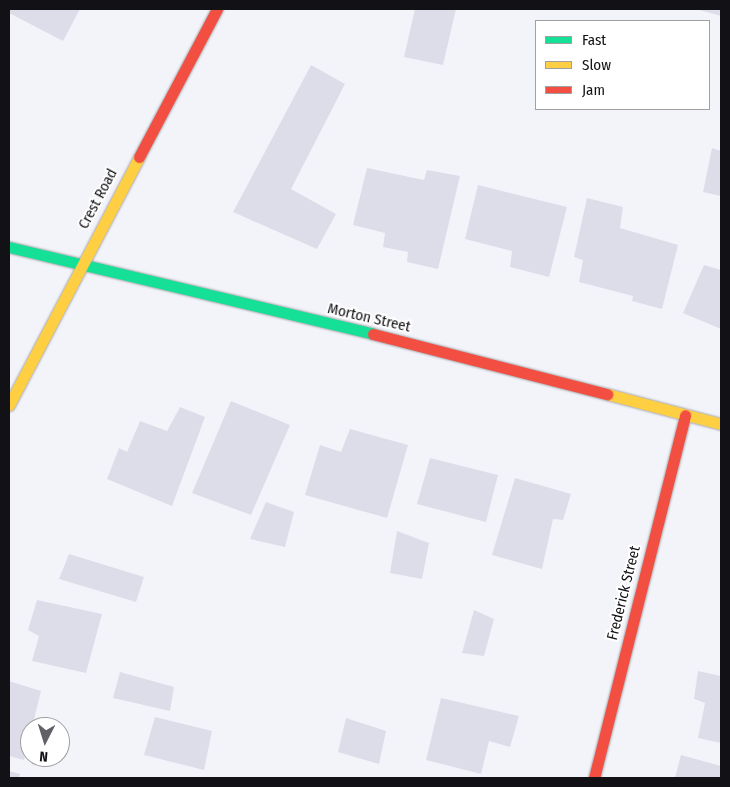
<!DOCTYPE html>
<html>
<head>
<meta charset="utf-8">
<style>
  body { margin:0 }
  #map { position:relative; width:730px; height:787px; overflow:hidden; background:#f3f4fa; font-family:"Fira Sans Condensed",sans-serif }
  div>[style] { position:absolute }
  .building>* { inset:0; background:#ddddea }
  .roads { filter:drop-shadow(0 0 1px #a7a8ac) drop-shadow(0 0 1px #a7a8ac) }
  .fast>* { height:11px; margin:-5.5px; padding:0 5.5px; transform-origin:5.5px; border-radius:5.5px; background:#16e098 }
  .slow>* { height:11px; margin:-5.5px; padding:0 5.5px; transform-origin:5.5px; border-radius:5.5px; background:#ffcf43 }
  .jam>* { height:11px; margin:-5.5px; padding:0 5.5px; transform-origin:5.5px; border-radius:5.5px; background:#f24e42 }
  span { translate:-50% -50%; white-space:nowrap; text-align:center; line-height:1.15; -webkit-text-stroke:4px #fff; paint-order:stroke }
  .street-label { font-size:15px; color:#121216 }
  .frame { position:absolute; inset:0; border:10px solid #121216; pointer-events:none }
  .legend { position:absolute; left:535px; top:20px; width:175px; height:90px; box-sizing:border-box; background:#fff; border:1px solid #a0a0a2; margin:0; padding:6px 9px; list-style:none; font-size:15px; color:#121216 }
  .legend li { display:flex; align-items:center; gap:10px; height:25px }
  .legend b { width:25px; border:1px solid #a0a0a2 }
  .north { position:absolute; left:20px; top:717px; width:50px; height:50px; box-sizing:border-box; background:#fff; border:1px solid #a0a0a2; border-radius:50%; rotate:185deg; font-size:14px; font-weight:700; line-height:20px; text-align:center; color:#121216 }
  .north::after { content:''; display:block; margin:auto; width:18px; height:22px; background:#616166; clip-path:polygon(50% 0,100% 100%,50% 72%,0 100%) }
</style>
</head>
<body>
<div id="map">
  <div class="building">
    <div style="clip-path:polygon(9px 9px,80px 9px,63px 41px,9px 13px)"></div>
    <div style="clip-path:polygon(415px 9px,456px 9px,443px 65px,404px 57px)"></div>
    <div style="clip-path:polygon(696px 9px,721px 9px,721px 16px)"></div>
    <div style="clip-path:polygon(311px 65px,345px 84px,291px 189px,336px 214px,317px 249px,233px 212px)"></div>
    <div style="clip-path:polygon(712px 148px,721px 151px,721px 196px,703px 192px)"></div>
    <div style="clip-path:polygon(367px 168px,424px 180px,427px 170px,460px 176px,438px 269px,407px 262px,408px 252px,383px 247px,385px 233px,353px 225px)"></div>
    <div style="clip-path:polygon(478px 185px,567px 207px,549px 277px,510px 267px,512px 251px,465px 239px)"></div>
    <div style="clip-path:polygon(587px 198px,623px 207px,620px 228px,678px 245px,662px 309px,632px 301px,633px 296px,579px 282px,583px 260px,574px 257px)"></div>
    <div style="clip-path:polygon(704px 265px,721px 270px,721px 329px,683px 313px)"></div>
    <div style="clip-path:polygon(231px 401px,290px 425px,251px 515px,192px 493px)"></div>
    <div style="clip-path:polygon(180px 407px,205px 417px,172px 506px,107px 479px,119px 448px,127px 452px,140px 421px,167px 431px)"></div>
    <div style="clip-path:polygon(350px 429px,408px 445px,387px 518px,305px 495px,320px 445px,341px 452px)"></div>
    <div style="clip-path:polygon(430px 458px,498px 475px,486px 522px,417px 504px)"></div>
    <div style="clip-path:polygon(515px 478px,571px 494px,563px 520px,553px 519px,542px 569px,492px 555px)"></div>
    <div style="clip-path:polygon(266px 502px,294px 512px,285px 547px,250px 539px)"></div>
    <div style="clip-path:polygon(397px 531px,429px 543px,422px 579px,390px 573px)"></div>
    <div style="clip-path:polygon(69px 554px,144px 577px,136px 602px,59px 579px)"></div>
    <div style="clip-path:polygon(37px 600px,102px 614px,86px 673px,32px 661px,39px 636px,28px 630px)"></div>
    <div style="clip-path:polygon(474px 610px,494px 619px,484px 656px,462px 653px)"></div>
    <div style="clip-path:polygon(698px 671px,721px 676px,721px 743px,698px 738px,705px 703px,694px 699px)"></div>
    <div style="clip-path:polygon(120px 672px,174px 687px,170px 711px,113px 698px)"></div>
    <div style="clip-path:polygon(9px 681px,41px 691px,24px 760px,9px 756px)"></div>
    <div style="clip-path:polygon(441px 698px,519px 716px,510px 747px,489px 741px,481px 774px,426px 760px)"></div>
    <div style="clip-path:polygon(155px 717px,212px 731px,204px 770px,144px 755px)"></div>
    <div style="clip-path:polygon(346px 718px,386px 731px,379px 764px,338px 752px)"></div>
    <div style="clip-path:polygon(681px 755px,721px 766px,721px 778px,675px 778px)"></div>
    <div style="clip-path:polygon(9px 771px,20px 774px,19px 778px,9px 778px)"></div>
  </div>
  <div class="roads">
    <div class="fast">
      <div style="left:9px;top:247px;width:374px;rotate:13.4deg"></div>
    </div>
    <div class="slow">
      <div style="left:607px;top:394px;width:118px;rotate:14.7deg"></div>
      <div style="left:9px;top:405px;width:280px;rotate:-62.3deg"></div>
    </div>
    <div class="jam">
      <div style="left:139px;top:157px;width:167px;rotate:-62.2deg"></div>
      <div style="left:373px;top:334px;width:242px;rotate:14.4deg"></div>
      <div style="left:594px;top:778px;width:374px;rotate:-75.9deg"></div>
    </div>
  </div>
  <div class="street-label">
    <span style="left:98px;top:199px;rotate:-62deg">Crest Road</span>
    <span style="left:369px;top:318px;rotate:13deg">Morton Street</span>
    <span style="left:624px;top:593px;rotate:-76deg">Frederick Street</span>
  </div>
  <div class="frame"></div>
  <ul class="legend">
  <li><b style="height:6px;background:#16e098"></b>Fast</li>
  <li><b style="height:6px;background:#ffcf43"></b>Slow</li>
  <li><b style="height:6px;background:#f24e42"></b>Jam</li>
  </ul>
  <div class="north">N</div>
</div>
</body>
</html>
